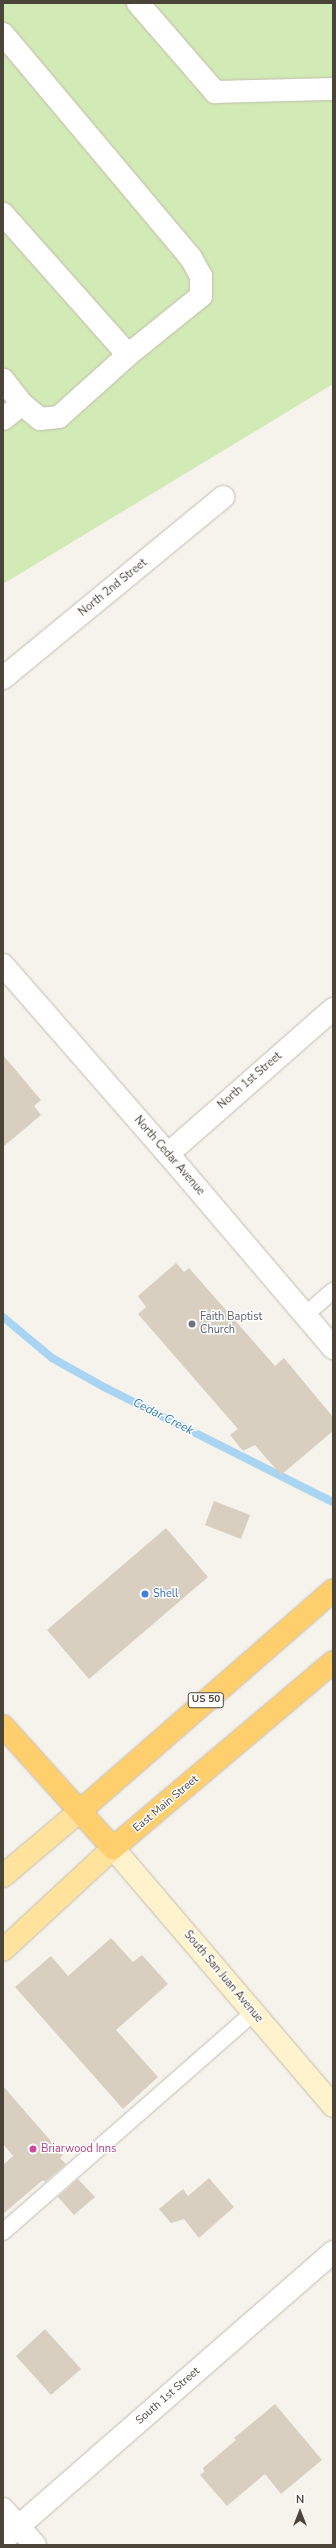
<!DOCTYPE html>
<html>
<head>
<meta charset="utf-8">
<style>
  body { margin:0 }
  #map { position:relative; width:336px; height:2548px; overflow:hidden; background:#f6f3ec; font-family:"Nunito Sans",sans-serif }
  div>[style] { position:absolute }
  .green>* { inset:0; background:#d2eab5 }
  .stream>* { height:8px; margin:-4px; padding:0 4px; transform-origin:4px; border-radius:4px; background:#a9d4f2 }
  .building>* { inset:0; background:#d8cfc1 }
  .roads { filter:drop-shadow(0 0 1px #c2bbae) drop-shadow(0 0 1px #c2bbae) }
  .lane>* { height:16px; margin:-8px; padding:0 8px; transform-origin:8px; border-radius:8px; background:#fff }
  .street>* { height:22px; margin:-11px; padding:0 11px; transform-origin:11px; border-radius:11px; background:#fff }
  .secondary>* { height:22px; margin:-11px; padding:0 11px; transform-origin:11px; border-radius:11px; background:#fff3cd }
  .primary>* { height:22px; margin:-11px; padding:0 11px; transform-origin:11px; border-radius:11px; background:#ffe39c }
  .highway>* { height:22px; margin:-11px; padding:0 11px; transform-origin:11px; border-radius:11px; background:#ffcf6e }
  .dots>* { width:11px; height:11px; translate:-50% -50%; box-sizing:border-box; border:2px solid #fff; border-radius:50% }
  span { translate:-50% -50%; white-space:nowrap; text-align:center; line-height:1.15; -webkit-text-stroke:3px #fff; paint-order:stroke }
  .shield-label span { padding:1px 3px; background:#fff; border:1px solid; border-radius:3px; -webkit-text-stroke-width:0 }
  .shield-label { font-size:10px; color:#4b4439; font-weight:700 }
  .street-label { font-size:11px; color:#4b4439 }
  .worship-label { font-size:11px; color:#5b616d }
  .left { translate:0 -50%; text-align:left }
  .shop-label { font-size:11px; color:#366cbe }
  .hotel-label { font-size:11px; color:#b23c85 }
  .water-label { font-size:12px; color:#2e7ab2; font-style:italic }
  .frame { position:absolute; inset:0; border:4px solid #4b4439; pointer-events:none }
  .north { position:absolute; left:280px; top:2492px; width:40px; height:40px; -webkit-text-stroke:3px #fff; paint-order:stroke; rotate:0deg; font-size:11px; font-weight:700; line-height:16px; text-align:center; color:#4b4439 }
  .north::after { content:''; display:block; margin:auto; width:14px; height:18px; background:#4b4439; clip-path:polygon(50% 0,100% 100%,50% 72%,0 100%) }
</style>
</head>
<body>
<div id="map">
  <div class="green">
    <div style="clip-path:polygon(3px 3px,333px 3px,333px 384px,3px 584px)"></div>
  </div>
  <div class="stream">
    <div style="left:3px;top:1317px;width:64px;rotate:39.9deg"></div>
    <div style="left:52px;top:1358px;width:62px;rotate:29.1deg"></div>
    <div style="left:106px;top:1388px;width:254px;rotate:26.7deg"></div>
  </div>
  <div class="building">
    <div style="clip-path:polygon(3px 1055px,41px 1100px,34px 1106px,41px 1115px,3px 1147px)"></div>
    <div style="clip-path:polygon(176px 1263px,184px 1272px,189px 1268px,275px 1366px,284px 1358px,333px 1417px,333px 1431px,281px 1475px,255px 1445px,243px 1451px,230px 1435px,238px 1429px,138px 1314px,146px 1307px,138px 1296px)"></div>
    <div style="clip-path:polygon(214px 1501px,250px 1515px,241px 1539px,205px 1525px)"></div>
    <div style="clip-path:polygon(166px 1528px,208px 1577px,89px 1679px,47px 1630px)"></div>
    <div style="clip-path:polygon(111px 1938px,133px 1962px,142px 1955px,168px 1984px,116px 2030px,158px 2077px,123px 2109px,15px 1987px,51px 1956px,68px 1976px)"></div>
    <div style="clip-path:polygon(3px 2086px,63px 2155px,60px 2158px,66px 2164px,45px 2182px,43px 2180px,3px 2214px,3px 2165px,13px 2156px,3px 2144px)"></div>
    <div style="clip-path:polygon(209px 2178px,234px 2207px,199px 2238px,184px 2219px,171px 2223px,159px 2209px,183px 2189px,188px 2196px)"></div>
    <div style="clip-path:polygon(78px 2179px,95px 2197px,74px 2215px,58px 2197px)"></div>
    <div style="clip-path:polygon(45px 2329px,81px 2369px,51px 2395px,16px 2356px)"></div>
    <div style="clip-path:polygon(275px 2404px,322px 2460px,281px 2494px,265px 2474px,227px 2506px,200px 2475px,204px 2472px,203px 2468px,236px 2440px,234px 2438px)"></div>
  </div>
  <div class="roads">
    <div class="lane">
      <div style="left:305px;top:1315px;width:37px;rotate:-41deg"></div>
      <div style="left:3px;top:2232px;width:332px;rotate:-41.2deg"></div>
    </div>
    <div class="street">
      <div style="left:138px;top:3px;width:118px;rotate:49.1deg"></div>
      <div style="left:215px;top:92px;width:118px;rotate:-1.5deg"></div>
      <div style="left:3px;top:34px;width:292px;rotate:50deg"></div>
      <div style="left:191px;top:258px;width:21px;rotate:61deg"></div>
      <div style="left:201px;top:276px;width:20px;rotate:90deg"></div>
      <div style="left:201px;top:296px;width:94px;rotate:141.1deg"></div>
      <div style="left:128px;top:355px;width:93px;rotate:138.1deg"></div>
      <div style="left:59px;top:417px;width:19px;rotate:174deg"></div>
      <div style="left:40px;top:419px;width:23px;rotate:-140deg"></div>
      <div style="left:22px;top:404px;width:31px;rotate:-128deg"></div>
      <div style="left:3px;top:214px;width:188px;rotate:48.4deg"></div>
      <div style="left:3px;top:419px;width:24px;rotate:-38deg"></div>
      <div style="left:3px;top:678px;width:285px;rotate:-39.4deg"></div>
      <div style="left:3px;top:965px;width:251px;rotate:48.9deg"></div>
      <div style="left:168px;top:1154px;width:255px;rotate:49.6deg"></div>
      <div style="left:168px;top:1154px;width:220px;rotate:-41.3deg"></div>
      <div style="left:3px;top:2509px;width:48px;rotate:48.4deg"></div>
      <div style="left:3px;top:2540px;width:438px;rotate:-41.1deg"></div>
    </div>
    <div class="secondary">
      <div style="left:113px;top:1848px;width:339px;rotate:49.5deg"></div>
    </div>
    <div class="primary">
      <div style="left:3px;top:1876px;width:101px;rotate:-40.2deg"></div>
      <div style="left:3px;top:1950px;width:150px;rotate:-42.8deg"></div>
    </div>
    <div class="highway">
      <div style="left:3px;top:1726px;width:164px;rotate:48deg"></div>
      <div style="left:113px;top:1848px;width:288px;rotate:-40.2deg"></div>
      <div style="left:80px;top:1811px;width:336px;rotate:-41.1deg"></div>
    </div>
  </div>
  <div class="dots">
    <div style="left:192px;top:1324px;background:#6b7280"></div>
    <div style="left:145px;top:1594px;background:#3f7fe0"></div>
    <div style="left:33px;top:2149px;background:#d1479c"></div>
  </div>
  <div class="shield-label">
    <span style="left:206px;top:1700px">US 50</span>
  </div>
  <div class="street-label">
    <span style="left:113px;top:588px;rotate:-39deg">North 2nd Street</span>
    <span style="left:250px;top:1081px;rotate:-41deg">North 1st Street</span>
    <span style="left:169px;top:1156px;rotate:49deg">North Cedar Avenue</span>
    <span style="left:166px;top:1804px;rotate:-40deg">East Main Street</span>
    <span style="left:223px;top:1977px;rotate:50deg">South San Juan Avenue</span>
    <span style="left:168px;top:2396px;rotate:-41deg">South 1st Street</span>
  </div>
  <div class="worship-label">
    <span class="left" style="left:200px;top:1324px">Faith Baptist<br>Church</span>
  </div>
  <div class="shop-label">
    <span class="left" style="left:153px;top:1594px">Shell</span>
  </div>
  <div class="hotel-label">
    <span class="left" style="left:41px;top:2149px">Briarwood Inns</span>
  </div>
  <div class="water-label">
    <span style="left:163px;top:1417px;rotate:27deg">Cedar Creek</span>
  </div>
  <div class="frame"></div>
  <div class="north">N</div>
</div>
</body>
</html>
